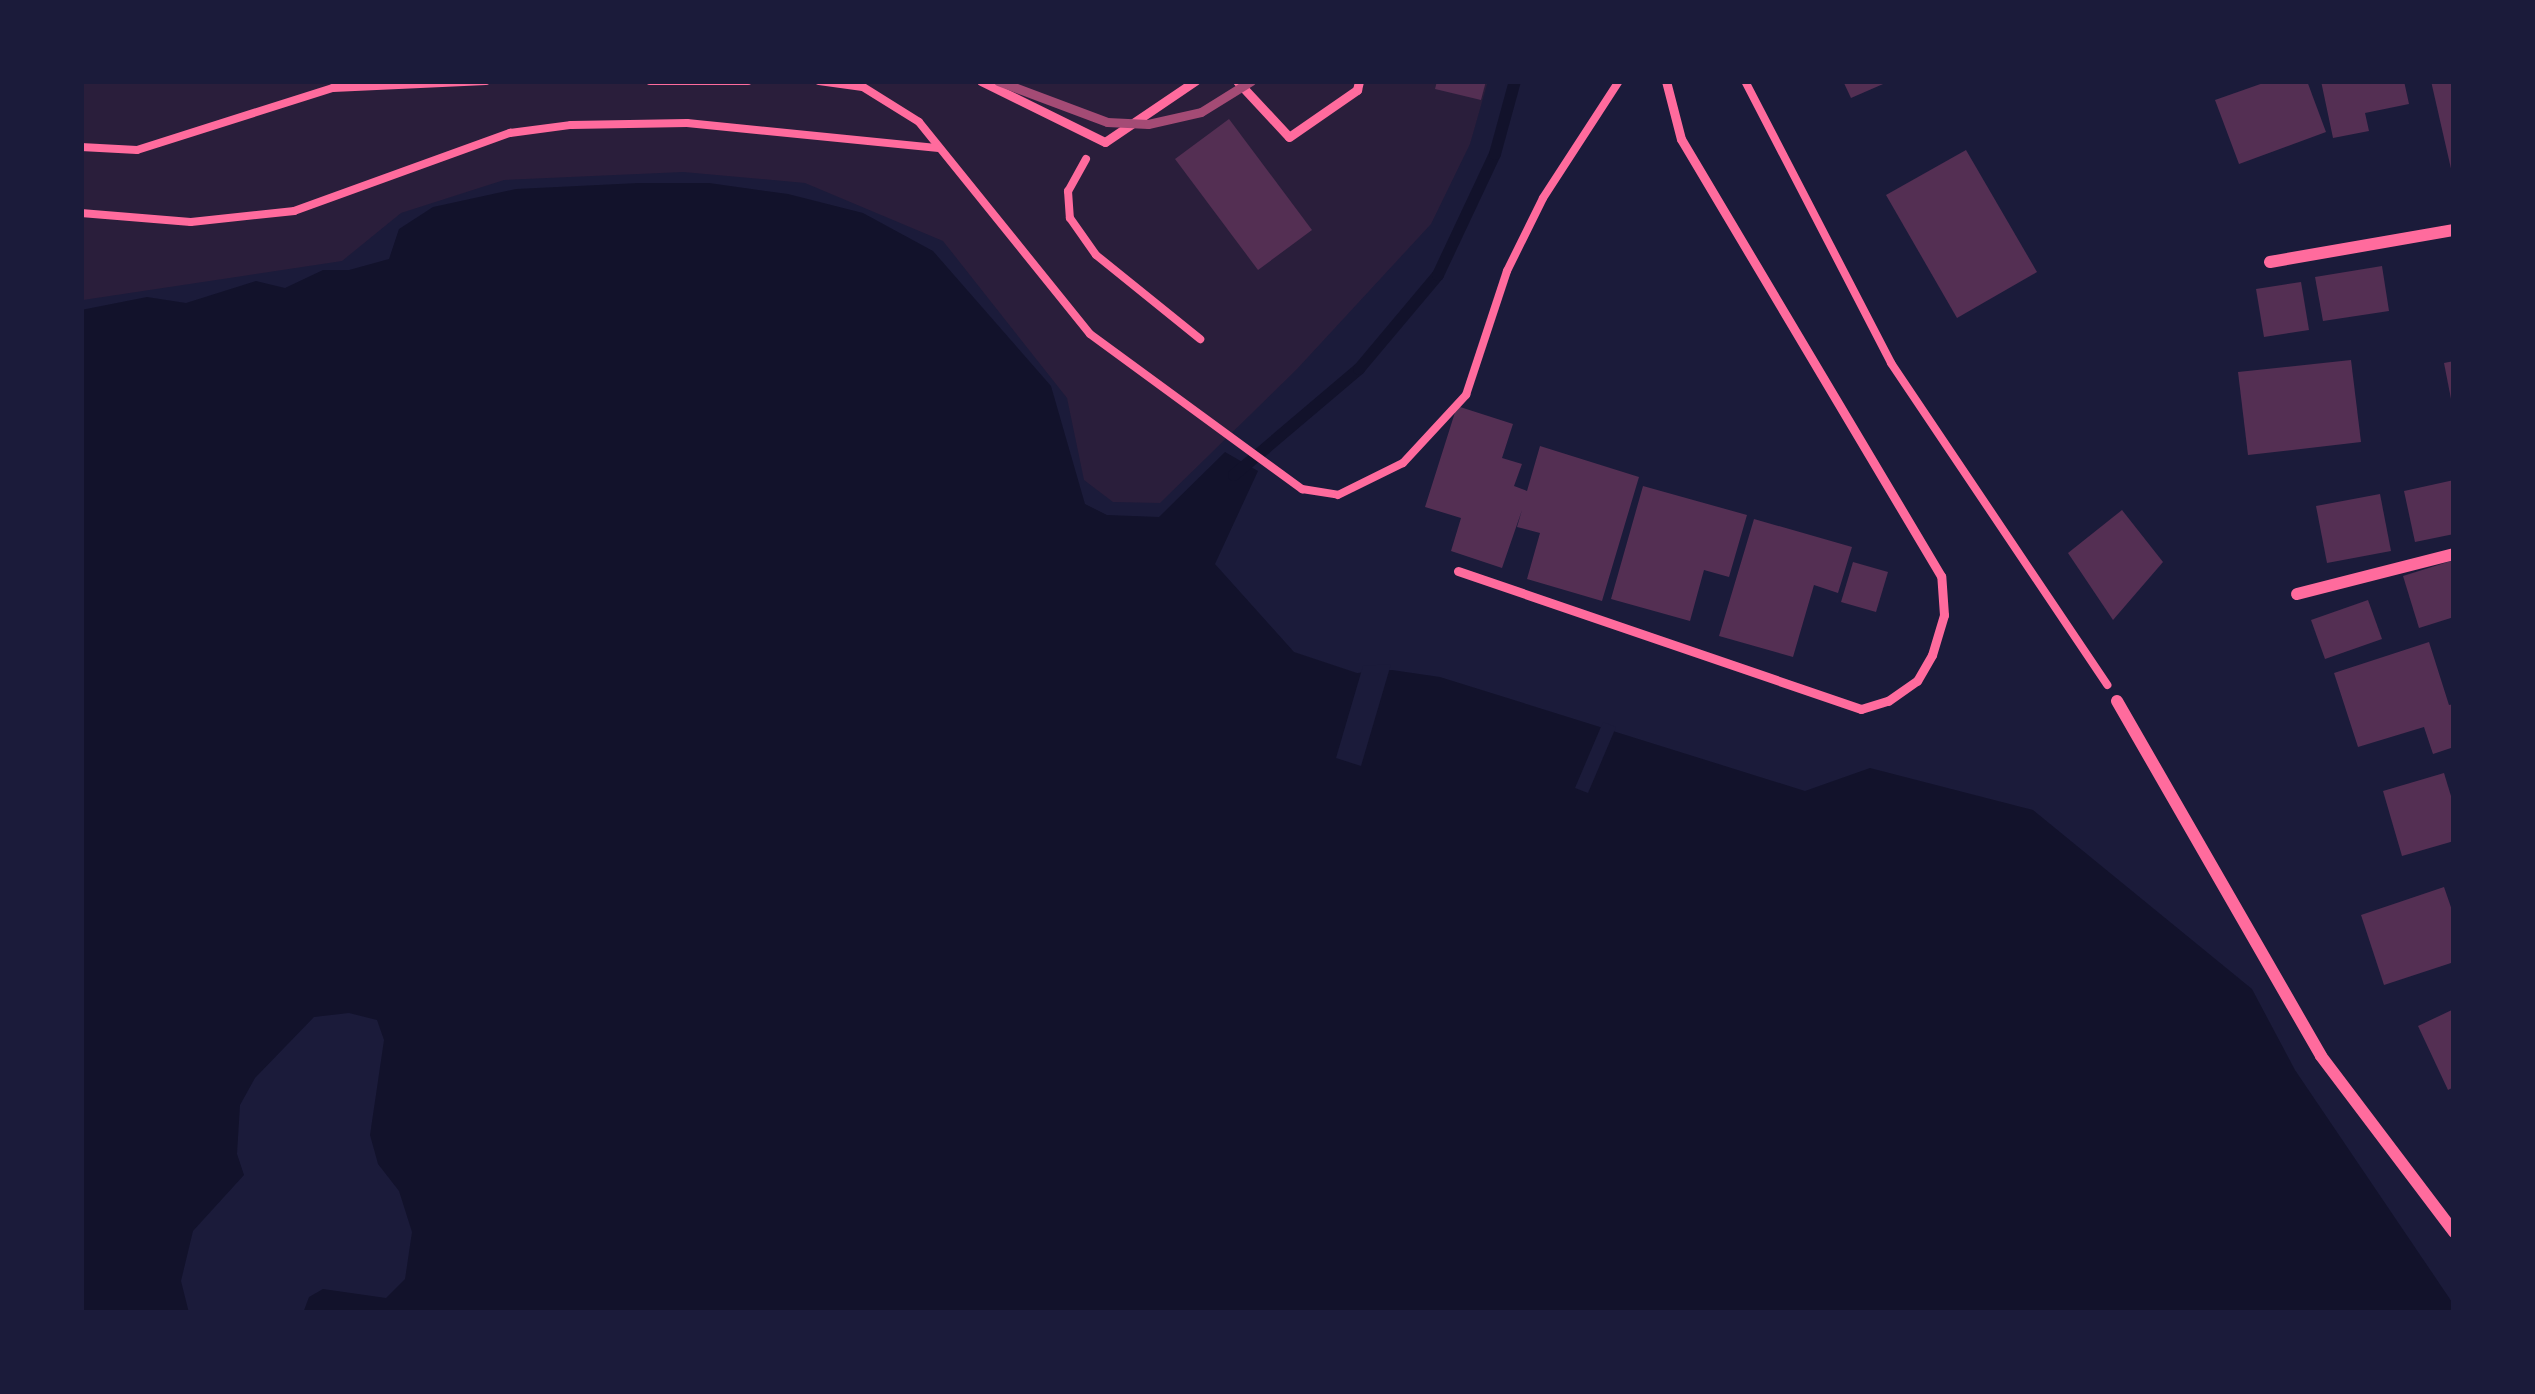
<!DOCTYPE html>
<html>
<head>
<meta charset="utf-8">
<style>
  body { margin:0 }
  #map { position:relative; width:2535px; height:1394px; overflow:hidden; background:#1b1b3a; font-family:"Sofia Sans Condensed",sans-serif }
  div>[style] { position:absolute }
  .green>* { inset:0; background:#2a1e3b }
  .water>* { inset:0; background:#12122b }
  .pier>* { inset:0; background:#1b1b3a }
  .stream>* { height:12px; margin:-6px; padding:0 6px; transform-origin:6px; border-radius:6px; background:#12122b }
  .building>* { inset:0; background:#542f53 }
  .path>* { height:8px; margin:-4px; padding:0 4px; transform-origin:4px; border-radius:4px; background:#ff6b9d }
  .service>* { height:9px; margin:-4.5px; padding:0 4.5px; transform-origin:4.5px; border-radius:4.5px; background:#ff6b9d }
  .minor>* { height:12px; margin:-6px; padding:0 6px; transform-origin:6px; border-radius:6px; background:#ff6b9d }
  .rail>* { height:9px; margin:-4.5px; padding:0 4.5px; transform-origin:4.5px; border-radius:4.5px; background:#a44b75 }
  span { translate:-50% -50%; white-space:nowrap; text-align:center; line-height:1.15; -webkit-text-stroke:12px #1b1b3a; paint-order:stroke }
  .frame { position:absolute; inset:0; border:84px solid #1b1b3a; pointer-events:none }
</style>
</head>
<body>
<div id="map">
  <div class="green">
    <div style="clip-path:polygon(81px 81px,1488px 81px,1470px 144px,1431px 224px,1297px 369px,1160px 503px,1113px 502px,1084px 480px,1067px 398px,943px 241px,805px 183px,683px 172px,504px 180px,401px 213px,342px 261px,83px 300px)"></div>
  </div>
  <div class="water">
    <div style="clip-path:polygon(639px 183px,709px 183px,788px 194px,863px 213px,933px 251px,1051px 386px,1085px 504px,1107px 515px,1159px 517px,1225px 452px,1258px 471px,1215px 564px,1294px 652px,1357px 673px,1392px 670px,1440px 677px,1805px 791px,1870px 768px,2033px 810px,2252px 989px,2295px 1070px,2454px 1305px,2454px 1313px,303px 1313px,309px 1297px,323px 1289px,386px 1298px,405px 1279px,412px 1232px,399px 1191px,378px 1164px,370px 1135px,384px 1040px,377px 1020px,349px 1013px,314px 1017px,255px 1078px,240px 1105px,237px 1154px,244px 1175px,193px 1231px,181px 1281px,189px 1313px,81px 1313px,81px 310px,147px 297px,186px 303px,256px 281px,285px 288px,323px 270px,349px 270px,389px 259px,399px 229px,433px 207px,516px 189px)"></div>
  </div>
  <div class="pier">
    <div style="clip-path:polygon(1391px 664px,1361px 766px,1336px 758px,1363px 666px)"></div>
    <div style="clip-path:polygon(1603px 722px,1616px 727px,1588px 793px,1575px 788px)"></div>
  </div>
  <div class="stream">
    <div style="left:1234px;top:475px;width:164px;rotate:-40.3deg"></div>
    <div style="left:1359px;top:369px;width:123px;rotate:-50deg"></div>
    <div style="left:1438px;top:275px;width:134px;rotate:-64.8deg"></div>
    <div style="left:1495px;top:154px;width:76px;rotate:-74.7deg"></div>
  </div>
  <div class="building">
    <div style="clip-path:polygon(1437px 81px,1486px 81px,1481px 100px,1435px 89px)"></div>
    <div style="clip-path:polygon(1843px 81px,1890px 81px,1851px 98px)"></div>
    <div style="clip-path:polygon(2269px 81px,2307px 81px,2326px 132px,2239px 164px,2215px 100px)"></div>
    <div style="clip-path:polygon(2321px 81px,2404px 81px,2409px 104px,2365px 113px,2369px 131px,2333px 138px)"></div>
    <div style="clip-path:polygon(2431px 81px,2454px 81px,2454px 173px,2452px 173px)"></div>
    <div style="clip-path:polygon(1229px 119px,1312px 230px,1258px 270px,1175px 159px)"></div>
    <div style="clip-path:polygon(1966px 150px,2037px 272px,1957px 318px,1886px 195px)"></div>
    <div style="clip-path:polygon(2382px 266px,2389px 311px,2323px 321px,2315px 277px)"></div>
    <div style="clip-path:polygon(2301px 282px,2309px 330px,2264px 337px,2256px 289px)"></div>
    <div style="clip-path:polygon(2351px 360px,2361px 442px,2248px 455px,2238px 372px)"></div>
    <div style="clip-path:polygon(2454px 361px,2454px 404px,2452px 404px,2444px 363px)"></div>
    <div style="clip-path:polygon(1457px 406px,1513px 424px,1502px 458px,1522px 464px,1514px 486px,1527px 491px,1540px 446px,1639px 477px,1602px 601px,1527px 579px,1540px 533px,1517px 527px,1522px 510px,1502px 568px,1451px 551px,1461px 518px,1425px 507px)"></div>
    <div style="clip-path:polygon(2454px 480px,2454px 534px,2415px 542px,2404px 491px)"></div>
    <div style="clip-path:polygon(1643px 486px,1747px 515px,1729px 577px,1704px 570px,1690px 621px,1611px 599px)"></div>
    <div style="clip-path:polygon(2380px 494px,2391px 551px,2327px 563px,2316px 506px)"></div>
    <div style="clip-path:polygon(2122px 510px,2163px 562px,2113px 620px,2068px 553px)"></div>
    <div style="clip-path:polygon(1754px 519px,1852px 547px,1838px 593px,1814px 585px,1793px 657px,1719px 636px)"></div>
    <div style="clip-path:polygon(2454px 560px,2454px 617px,2419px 628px,2403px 576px)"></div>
    <div style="clip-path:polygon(1853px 562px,1888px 572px,1876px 612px,1841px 602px)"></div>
    <div style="clip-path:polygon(2368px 600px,2382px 639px,2325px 659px,2311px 620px)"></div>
    <div style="clip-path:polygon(2429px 642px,2449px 705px,2454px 704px,2454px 747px,2433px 754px,2424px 727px,2358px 747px,2334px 673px)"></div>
    <div style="clip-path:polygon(2444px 773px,2454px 806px,2454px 841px,2402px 856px,2383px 791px)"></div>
    <div style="clip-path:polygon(2444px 887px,2454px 916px,2454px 962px,2384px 985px,2361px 915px)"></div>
    <div style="clip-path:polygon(2454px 1009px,2454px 1087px,2448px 1090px,2418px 1026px)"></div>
  </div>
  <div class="path">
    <div style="left:650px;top:81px;width:98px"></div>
    <div style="left:819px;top:81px;width:44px;rotate:7.8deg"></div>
    <div style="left:863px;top:87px;width:66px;rotate:32deg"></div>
    <div style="left:919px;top:122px;width:272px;rotate:51.1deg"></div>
    <div style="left:1090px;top:334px;width:263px;rotate:36.2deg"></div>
    <div style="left:1302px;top:489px;width:36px;rotate:9deg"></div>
    <div style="left:1338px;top:495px;width:72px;rotate:-26.2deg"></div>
    <div style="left:1403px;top:463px;width:93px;rotate:-47.2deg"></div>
    <div style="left:1466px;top:395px;width:131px;rotate:-71.7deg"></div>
    <div style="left:1507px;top:271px;width:81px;rotate:-63.7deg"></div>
    <div style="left:1543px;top:198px;width:140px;rotate:-57deg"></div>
    <div style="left:1745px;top:81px;width:318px;rotate:62.6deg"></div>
    <div style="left:1891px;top:363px;width:388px;rotate:56.1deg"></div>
    <div style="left:81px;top:147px;width:56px;rotate:3.1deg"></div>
    <div style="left:137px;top:150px;width:206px;rotate:-17.6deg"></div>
    <div style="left:333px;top:88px;width:153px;rotate:-2.6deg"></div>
    <div style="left:1086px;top:159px;width:37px;rotate:119deg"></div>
    <div style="left:1068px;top:191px;width:27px;rotate:86deg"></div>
    <div style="left:1070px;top:218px;width:45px;rotate:54.9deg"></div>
    <div style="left:1096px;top:255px;width:134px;rotate:38.9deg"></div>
    <div style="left:81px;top:213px;width:110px;rotate:4.7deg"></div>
    <div style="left:191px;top:222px;width:104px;rotate:-6.1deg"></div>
    <div style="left:294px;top:211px;width:230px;rotate:-19.9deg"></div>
    <div style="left:510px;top:133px;width:62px;rotate:-7.5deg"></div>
    <div style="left:571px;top:125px;width:116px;rotate:-1deg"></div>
    <div style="left:687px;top:123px;width:253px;rotate:5.7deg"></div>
  </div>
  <div class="service">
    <div style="left:981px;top:81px;width:138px;rotate:26.2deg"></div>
    <div style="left:1105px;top:142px;width:109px;rotate:-34.1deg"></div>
    <div style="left:1237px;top:81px;width:76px;rotate:47.1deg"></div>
    <div style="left:1289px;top:137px;width:83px;rotate:-34.7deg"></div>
    <div style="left:1357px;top:90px;width:9px;rotate:-77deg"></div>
    <div style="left:1458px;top:571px;width:426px;rotate:18.9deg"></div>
    <div style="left:1861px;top:709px;width:28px;rotate:-17deg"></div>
    <div style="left:1888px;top:701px;width:35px;rotate:-35deg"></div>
    <div style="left:1917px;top:681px;width:30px;rotate:-60deg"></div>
    <div style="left:1932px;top:655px;width:42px;rotate:-73.3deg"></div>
    <div style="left:1944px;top:615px;width:39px;rotate:-94deg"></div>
    <div style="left:1941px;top:576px;width:508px;rotate:-120.75deg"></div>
    <div style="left:1681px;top:139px;width:60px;rotate:-104.5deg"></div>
  </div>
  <div class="minor">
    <div style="left:2270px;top:262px;width:187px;rotate:-9.9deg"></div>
    <div style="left:2297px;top:594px;width:162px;rotate:-14.3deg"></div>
    <div style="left:2117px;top:701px;width:409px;rotate:60.1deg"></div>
    <div style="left:2321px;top:1056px;width:221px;rotate:52.9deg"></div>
  </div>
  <div class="rail">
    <div style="left:998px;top:81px;width:116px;rotate:20.6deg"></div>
    <div style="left:1107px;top:122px;width:41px;rotate:2.8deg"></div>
    <div style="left:1148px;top:124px;width:54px;rotate:-12.8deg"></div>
    <div style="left:1201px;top:112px;width:59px;rotate:-31.8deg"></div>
  </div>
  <div class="frame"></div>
</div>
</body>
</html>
